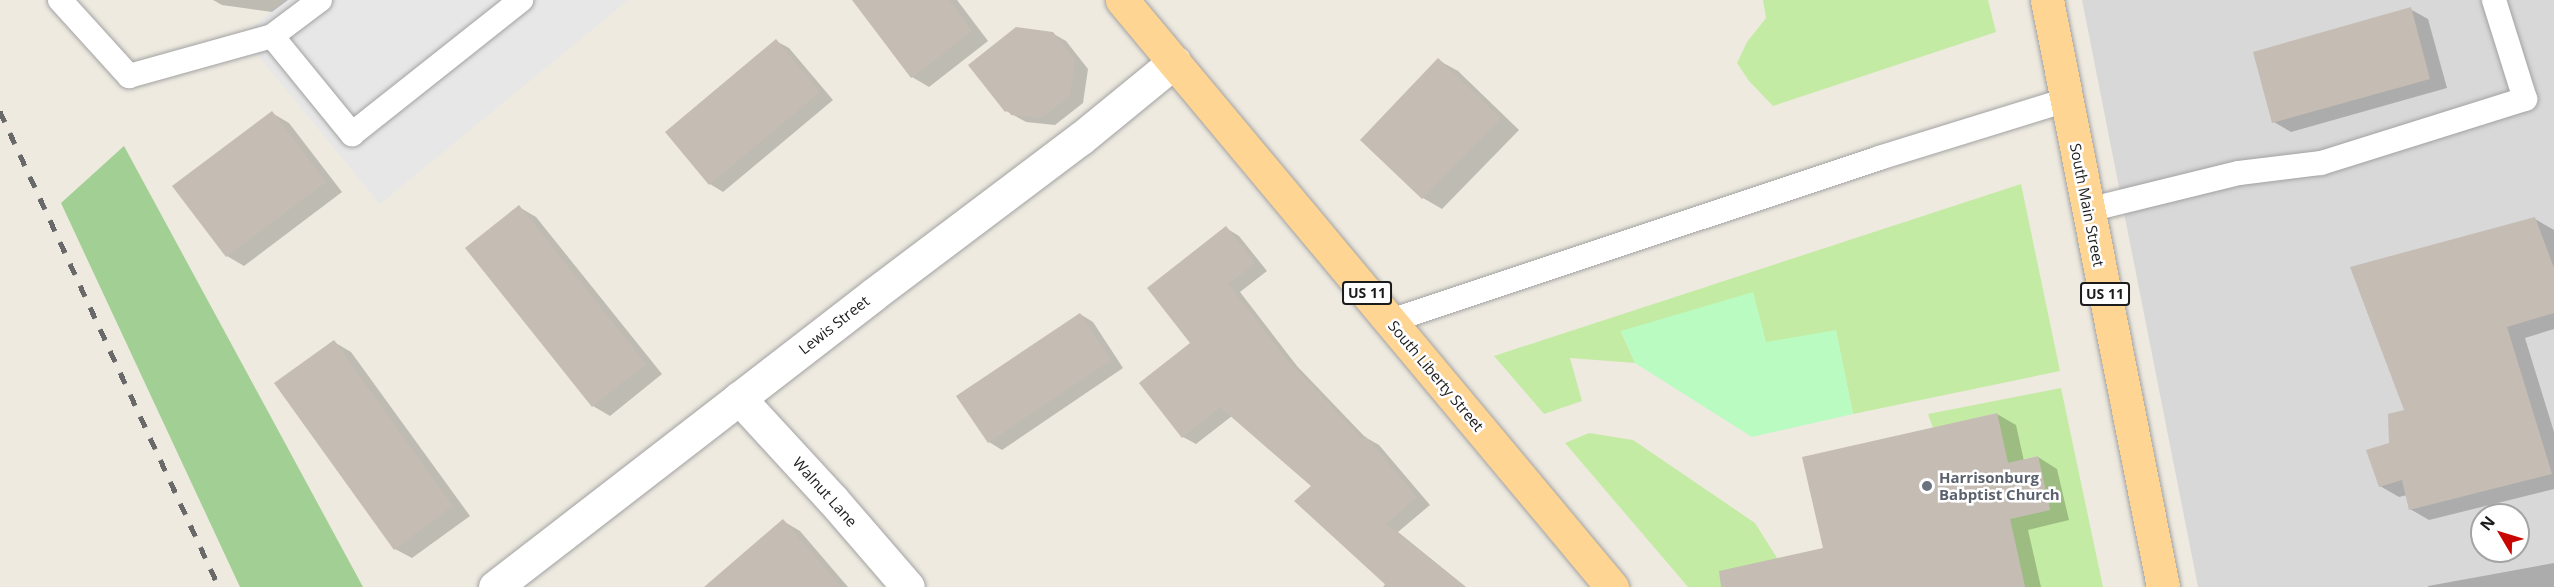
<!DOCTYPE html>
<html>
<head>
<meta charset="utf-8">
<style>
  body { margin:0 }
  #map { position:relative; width:2554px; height:587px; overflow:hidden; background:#eeeae0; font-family:"Open Sans",sans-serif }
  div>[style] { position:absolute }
  .residential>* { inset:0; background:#d9d8d8 }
  .grass>* { inset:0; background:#c4eba3 }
  .forest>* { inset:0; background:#a2cf93 }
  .park>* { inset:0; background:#b9fbc1 }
  .parking>* { inset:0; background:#e7e7e7 }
  .shadow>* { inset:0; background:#0003 }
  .building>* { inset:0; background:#c5bcb3 }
  .roads { filter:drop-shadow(0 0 2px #a2a2a2) drop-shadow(0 0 2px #a2a2a2) }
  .service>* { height:24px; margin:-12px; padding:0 12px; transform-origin:12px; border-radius:12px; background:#fff }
  .minor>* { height:33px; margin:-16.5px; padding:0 16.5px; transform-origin:16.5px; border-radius:16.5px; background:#fff }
  .primary>* { height:33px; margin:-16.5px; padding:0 16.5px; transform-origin:16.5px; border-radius:16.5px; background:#ffd594 }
  .rail>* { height:4.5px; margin-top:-2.25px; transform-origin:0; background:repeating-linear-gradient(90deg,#696969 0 12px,transparent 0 24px) }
  .dots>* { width:16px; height:16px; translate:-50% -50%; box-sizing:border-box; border:3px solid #fff; border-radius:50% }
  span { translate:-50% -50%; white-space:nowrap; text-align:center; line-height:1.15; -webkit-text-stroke:5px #fff; paint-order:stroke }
  .shield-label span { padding:2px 4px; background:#fff; border:2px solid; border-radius:4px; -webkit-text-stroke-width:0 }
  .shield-label { font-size:14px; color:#1b1b1b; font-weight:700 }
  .street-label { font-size:15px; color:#1b1b1b }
  .worship-label { font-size:15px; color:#5b616d; font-weight:700 }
  .left { translate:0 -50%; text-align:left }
  .north { position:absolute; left:2470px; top:503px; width:60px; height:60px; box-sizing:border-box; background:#fff; border:2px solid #a4a4a4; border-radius:50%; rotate:308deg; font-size:16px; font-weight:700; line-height:24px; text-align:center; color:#1b1b1b }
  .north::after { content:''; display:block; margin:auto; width:21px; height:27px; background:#c70700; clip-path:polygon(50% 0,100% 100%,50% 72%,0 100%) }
</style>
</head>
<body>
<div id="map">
  <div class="residential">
    <div style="clip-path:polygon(evenodd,2082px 0,2554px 0,2554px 587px,2198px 587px,2082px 0,2482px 515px,2518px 515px,2518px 551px,2482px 551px,2482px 515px)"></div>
  </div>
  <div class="grass">
    <div style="clip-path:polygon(1763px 0,1988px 0,1996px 32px,1773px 106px,1749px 81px,1737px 63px,1747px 42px,1766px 18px)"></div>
    <div style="clip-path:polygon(2021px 184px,2060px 371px,1853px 414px,1836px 331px,1766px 343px,1753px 293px,1621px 332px,1635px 363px,1570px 358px,1582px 401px,1544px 414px,1494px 356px)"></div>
    <div style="clip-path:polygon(2061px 388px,2103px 587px,2025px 587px,2010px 519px,2050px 510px,2038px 456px,2008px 463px,1997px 413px,1933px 428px,1928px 414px)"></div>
    <div style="clip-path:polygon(1589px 433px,1633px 440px,1755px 523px,1777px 558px,1784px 587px,1688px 587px,1565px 443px)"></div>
  </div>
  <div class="forest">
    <div style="clip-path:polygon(124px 146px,363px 587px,240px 587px,61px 203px)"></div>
  </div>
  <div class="park">
    <div style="clip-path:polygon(1753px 292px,1766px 342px,1836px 330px,1853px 414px,1752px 437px,1635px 363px,1621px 331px)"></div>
  </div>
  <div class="parking">
    <div style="clip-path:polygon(285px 0,628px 0,380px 204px,242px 36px)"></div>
  </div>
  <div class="shadow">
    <div style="clip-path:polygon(213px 0,288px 0,272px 12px,222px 5px)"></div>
    <div style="clip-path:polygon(854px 0,957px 0,988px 41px,929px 87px,912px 77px)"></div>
    <div style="clip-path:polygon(2410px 9px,2428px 19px,2447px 88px,2291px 132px,2274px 122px)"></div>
    <div style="clip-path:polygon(1052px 33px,1066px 41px,1088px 69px,1083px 103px,1055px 125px,1026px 122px,1006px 111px)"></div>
    <div style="clip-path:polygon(776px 41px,789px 48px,833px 100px,723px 192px,710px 184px,667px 133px)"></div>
    <div style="clip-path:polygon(1438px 60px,1458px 71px,1519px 130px,1442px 209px,1423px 198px)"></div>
    <div style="clip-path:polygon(272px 113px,289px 123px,342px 192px,244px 266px,227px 256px)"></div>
    <div style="clip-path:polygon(519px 207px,536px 217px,662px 374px,610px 416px,593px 406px)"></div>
    <div style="clip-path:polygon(2535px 219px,2554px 230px,2554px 329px,2525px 338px,2554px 432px,2554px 489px,2429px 520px,2410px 509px,2407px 495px,2399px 497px,2380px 486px,2391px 445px,2406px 411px)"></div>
    <div style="clip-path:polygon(1226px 228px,1239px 236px,1267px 271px,1240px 292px,1297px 366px,1365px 437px,1379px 445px,1430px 505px,1398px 532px,1466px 587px,1383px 587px,1386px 583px,1313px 486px,1232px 416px,1196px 444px,1183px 437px,1192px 343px)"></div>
    <div style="clip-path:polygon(1080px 314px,1093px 322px,1123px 368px,1002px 450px,989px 442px)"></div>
    <div style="clip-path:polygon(334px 342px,351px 352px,470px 516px,412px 558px,395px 549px)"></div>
    <div style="clip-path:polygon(1997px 414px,2016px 425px,2024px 461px,2038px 457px,2057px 469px,2069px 520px,2028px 530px,2041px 587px,1785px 587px,1824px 549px)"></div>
    <div style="clip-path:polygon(783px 521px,800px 531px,848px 587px,706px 587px)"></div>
    <div style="clip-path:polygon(2554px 563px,2554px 587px,2428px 587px,2428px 586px)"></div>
  </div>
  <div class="building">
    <div style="clip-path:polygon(852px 0,949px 0,972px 31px,911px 78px)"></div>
    <div style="clip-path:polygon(2411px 7px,2430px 79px,2272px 123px,2253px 52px)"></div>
    <div style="clip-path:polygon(1016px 27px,1053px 32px,1075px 60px,1070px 96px,1041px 118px,1011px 115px,1008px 110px,1005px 112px,968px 65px)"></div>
    <div style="clip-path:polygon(776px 39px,820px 92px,709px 185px,665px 132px)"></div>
    <div style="clip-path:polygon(1438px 58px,1501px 118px,1422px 199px,1360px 140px)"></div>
    <div style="clip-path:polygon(272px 111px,326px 182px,226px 257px,172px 186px)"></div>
    <div style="clip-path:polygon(519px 205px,646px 364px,592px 407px,465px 248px)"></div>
    <div style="clip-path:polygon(2535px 217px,2554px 268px,2554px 313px,2507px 327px,2552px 474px,2409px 510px,2402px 480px,2379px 487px,2366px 450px,2389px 443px,2388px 414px,2404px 410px,2350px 267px)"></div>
    <div style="clip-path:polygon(1226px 226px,1255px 263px,1228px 284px,1284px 356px,1362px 439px,1365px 436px,1417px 497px,1386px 524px,1465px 587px,1388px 587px,1294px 501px,1311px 486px,1220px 407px,1182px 438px,1139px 383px,1190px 343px,1147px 288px)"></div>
    <div style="clip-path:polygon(1080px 313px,1111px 360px,988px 443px,956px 396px)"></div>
    <div style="clip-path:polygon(334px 340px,453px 506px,394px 550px,274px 383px)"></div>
    <div style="clip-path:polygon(1997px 413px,2008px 463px,2038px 456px,2050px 510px,2010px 519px,2025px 587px,1721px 587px,1719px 571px,1823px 548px,1802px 457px)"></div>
    <div style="clip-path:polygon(783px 519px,841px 587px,704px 587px)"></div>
  </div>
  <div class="roads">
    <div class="service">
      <div style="left:60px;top:0;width:103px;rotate:47.8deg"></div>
      <div style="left:129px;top:76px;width:148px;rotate:-15.6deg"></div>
      <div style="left:320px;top:0;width:60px;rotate:143.1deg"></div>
      <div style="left:272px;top:36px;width:127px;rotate:50.8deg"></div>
      <div style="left:352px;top:134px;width:216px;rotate:-38.4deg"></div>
      <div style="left:2088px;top:210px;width:155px;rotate:-13.8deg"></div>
      <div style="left:2239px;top:173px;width:83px;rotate:-7deg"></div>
      <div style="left:2321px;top:163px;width:214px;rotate:-17.4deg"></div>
      <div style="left:2525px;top:99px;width:104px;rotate:-107.4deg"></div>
      <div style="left:1390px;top:321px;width:515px;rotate:-18.43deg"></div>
      <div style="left:1879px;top:158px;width:196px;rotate:-17.2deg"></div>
    </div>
    <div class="minor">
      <div style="left:739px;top:398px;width:137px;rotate:47.4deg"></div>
      <div style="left:832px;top:499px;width:116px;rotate:49.2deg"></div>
      <div style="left:495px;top:587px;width:479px;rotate:-37.7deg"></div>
      <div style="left:874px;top:294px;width:258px;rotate:-37deg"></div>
      <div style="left:1080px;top:139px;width:122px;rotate:-39.3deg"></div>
    </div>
    <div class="primary">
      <div style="left:1122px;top:0;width:765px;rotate:50.15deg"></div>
      <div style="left:2047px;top:0;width:598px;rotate:78.82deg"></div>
    </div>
  </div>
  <div class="rail">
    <div style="left:0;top:111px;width:524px;rotate:65.29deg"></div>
  </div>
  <div class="dots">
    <div style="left:1927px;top:486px;background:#6b7280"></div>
  </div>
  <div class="shield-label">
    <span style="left:1367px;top:293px">US 11</span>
    <span style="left:2105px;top:294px">US 11</span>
  </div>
  <div class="street-label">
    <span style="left:2087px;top:205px;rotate:79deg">South Main Street</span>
    <span style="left:834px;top:325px;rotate:-38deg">Lewis Street</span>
    <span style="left:1436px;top:376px;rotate:50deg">South Liberty Street</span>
    <span style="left:825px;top:492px;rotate:48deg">Walnut Lane</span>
  </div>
  <div class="worship-label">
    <span class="left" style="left:1939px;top:486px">Harrisonburg<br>Babptist Church</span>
  </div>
  <div class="north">N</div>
</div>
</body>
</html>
